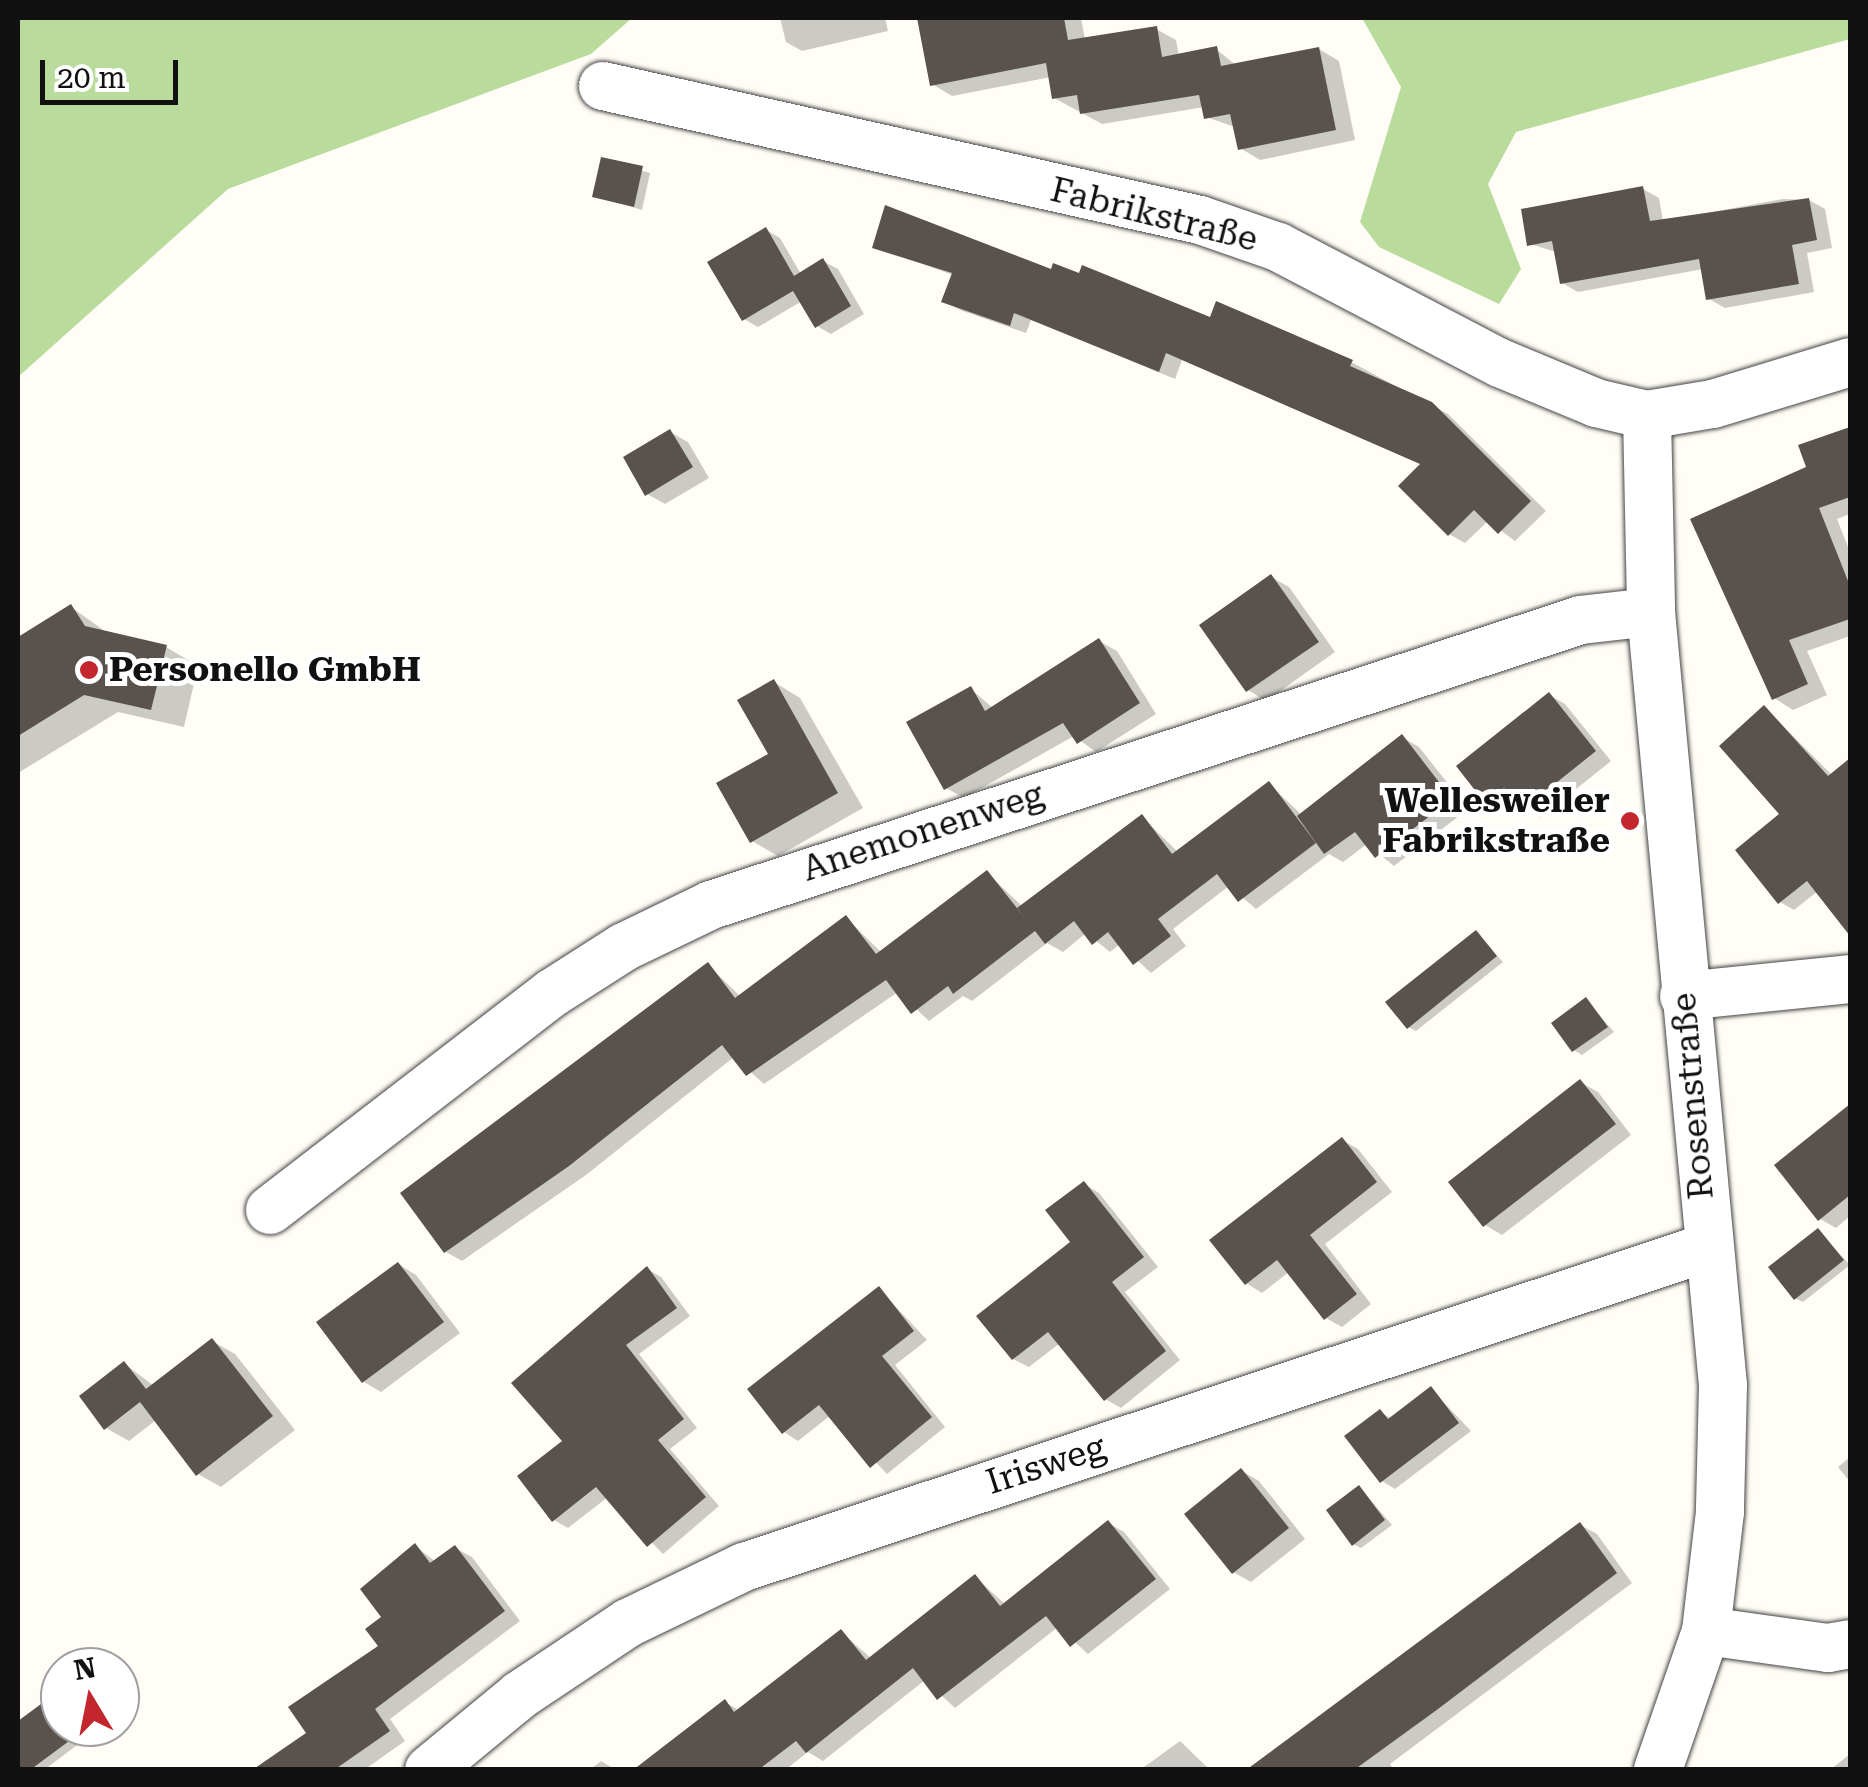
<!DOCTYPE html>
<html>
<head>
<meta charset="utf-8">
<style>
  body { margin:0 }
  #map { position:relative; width:1868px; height:1787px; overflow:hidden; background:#fffdf5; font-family:"Roboto Serif",serif }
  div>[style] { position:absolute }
  .forest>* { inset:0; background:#b9dc9c }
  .shadow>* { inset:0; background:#0003 }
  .building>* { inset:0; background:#5a524d }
  .roads { filter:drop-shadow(0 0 2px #444) drop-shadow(0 0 2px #444) }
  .minor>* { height:48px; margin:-24px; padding:0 24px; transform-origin:24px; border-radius:24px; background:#fff }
  .dots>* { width:28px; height:28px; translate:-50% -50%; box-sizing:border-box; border:5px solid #fff; border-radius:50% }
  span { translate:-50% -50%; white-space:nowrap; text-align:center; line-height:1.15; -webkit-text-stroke:10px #fff; paint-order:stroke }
  .street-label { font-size:35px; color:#111 }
  .poi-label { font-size:35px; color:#111; font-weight:700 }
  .left { translate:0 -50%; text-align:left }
  .right { translate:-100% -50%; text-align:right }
  .frame { position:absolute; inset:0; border:20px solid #111; pointer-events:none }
  .north { position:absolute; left:40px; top:1647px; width:100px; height:100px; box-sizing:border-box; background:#fff; border:2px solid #a0a0a0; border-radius:50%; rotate:350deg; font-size:28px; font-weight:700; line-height:40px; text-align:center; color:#111 }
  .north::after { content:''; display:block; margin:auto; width:35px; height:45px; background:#c4262e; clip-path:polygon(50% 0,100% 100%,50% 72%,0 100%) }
  .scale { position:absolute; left:40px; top:60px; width:138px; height:45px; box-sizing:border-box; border:5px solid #111; border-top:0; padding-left:12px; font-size:30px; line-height:35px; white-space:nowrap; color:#111; -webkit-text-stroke:8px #fff; paint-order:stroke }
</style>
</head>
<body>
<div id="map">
  <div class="forest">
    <div style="clip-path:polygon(18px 18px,632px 18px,591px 54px,228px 189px,18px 377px)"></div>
    <div style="clip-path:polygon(1362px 18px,1850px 18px,1850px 39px,1516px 132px,1488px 184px,1521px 269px,1499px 304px,1379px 247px,1360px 222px,1401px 87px)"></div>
  </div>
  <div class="shadow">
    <div style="clip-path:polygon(780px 18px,885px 18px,888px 31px,802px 51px,786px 42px)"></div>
    <div style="clip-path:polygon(919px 18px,1081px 18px,1085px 40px,1156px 29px,1176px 40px,1179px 56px,1216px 49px,1237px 66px,1319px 49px,1339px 61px,1355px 140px,1260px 160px,1240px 148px,1235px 127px,1206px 117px,1204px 107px,1102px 124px,1054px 98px,1051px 77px,952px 96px,932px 84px)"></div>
    <div style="clip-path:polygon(603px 160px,650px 173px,642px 210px,595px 196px)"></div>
    <div style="clip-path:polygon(1643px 189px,1659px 198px,1663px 221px,1783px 199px,1809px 200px,1825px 209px,1832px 248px,1807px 253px,1814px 292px,1725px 308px,1709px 299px,1703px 269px,1578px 292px,1562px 283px,1556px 252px,1530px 244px)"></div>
    <div style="clip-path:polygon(766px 230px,780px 238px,801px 274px,823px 261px,838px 269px,864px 314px,831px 334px,817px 326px,802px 301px,758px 327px,744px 319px)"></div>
    <div style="clip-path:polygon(875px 247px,1052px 272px,1351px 362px,1448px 414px,1546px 511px,1515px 541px,1488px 521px,1465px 543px,1449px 534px,1423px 465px,1182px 360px,1175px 379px,1031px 320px,1026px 333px,960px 310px,944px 301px,953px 275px)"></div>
    <div style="clip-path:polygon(1850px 430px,1850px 514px,1837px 519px,1850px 552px,1850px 636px,1807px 651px,1827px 695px,1793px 710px,1774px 698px,1809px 468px,1802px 447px)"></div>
    <div style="clip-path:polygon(670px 432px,688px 442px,709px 478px,665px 504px,647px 494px)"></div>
    <div style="clip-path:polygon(1271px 577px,1289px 587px,1335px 652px,1266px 701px,1248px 690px)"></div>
    <div style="clip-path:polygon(71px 607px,109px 634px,166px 647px,198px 666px,184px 727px,118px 712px,18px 773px,18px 639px)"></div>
    <div style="clip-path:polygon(1099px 641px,1117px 651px,1156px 714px,1096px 752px,1074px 736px,964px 798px,946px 788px,971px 689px,994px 709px)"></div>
    <div style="clip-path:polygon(774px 682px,800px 698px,863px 808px,778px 856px,752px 841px,772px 755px)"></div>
    <div style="clip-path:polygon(1549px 695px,1565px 704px,1611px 761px,1540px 818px,1516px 800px,1503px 811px,1486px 801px)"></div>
    <div style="clip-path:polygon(1765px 708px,1832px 775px,1850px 761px,1850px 932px,1818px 891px,1794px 910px,1780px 902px,1783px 815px)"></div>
    <div style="clip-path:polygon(1402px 737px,1419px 747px,1468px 809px,1394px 866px,1367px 844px,1343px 862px,1329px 854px,1256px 909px,1229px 886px,1173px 929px,1186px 946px,1151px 973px,1120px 944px,1110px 952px,1086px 933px,1063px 952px,1047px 943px,972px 1001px,963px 996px,929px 1021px,898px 992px,764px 1084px,734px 1057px,586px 1175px,462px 1261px,446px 1252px,708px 965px,741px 997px,846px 918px,882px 953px,987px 873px,1023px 907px,1142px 817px,1178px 852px,1269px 784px,1302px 815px)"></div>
    <div style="clip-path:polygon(1476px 933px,1503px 962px,1416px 1031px,1408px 1027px)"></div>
    <div style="clip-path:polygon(1586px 1000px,1614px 1032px,1582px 1055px,1574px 1050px)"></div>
    <div style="clip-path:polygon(1580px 1082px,1598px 1092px,1631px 1135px,1502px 1235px,1485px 1225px)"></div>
    <div style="clip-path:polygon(1850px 1107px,1850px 1216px,1836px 1228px,1820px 1219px,1777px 1165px)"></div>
    <div style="clip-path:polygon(1342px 1140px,1358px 1149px,1392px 1192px,1325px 1244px,1371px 1304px,1342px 1327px,1326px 1318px,1289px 1272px,1262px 1293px,1246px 1283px)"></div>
    <div style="clip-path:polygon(1084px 1184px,1099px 1193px,1158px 1267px,1125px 1292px,1180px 1360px,1121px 1408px,1105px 1399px,1060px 1343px,1029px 1367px,1013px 1359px,1074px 1243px)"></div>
    <div style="clip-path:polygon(1818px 1231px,1850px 1265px,1803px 1302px,1795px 1298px)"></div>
    <div style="clip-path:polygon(398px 1264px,416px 1275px,460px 1333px,381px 1392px,364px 1382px)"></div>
    <div style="clip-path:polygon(647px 1269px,661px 1277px,690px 1316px,639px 1354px,697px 1428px,670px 1449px,719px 1506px,663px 1554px,608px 1497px,568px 1528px,554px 1520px,565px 1442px)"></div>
    <div style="clip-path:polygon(879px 1289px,927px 1340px,895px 1365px,945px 1427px,887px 1474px,831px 1415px,798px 1441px,784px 1432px)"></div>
    <div style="clip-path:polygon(212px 1341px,235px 1354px,295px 1430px,221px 1487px,198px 1474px,156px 1420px,129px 1441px,106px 1428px,125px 1364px,154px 1386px)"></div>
    <div style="clip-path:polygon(1431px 1389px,1471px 1431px,1395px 1489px,1382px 1481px,1380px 1412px,1392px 1419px)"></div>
    <div style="clip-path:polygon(1850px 1457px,1850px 1482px,1838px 1467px)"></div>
    <div style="clip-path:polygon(1242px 1471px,1259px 1481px,1305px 1539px,1251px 1582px,1233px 1572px)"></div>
    <div style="clip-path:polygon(1360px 1488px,1392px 1525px,1361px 1548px,1353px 1544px)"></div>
    <div style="clip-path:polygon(1108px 1523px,1124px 1532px,1170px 1589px,1088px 1654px,1058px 1627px,955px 1708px,925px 1680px,823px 1761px,808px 1752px,785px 1770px,637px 1770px,725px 1702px,740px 1711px,841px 1632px,872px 1659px,975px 1577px,1006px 1605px)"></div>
    <div style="clip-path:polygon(1580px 1525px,1597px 1534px,1632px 1583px,1390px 1764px,1394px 1770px,1281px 1770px)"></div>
    <div style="clip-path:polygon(415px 1546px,436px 1562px,455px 1548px,472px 1557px,520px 1621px,390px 1719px,405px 1741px,364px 1770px,257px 1770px,310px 1734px,381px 1647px,384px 1617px,363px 1590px)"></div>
    <div style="clip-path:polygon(60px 1693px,60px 1727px,101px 1727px,44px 1770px,18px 1770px,18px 1725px)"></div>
    <div style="clip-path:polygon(120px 1696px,128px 1707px,120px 1713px)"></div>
    <div style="clip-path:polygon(1180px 1741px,1210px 1770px,1140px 1770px)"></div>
    <div style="clip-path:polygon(1850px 1754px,1850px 1770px,1830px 1770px)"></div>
    <div style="clip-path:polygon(601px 1761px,616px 1770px,590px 1770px)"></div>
  </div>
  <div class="building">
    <div style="clip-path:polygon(917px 18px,1064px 18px,1068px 40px,1157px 26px,1162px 57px,1217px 46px,1221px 66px,1319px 47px,1336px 130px,1238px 150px,1230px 114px,1204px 119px,1199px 95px,1080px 114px,1077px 95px,1052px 99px,1046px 63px,930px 86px)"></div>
    <div style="clip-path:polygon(601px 157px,643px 166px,634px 207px,592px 197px)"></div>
    <div style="clip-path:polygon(1643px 186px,1650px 221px,1809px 198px,1817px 240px,1792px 245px,1799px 284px,1706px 300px,1699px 259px,1560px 284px,1552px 241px,1527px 246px,1521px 209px)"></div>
    <div style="clip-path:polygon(885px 205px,1051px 269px,1053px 263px,1079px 273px,1082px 265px,1210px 317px,1216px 301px,1353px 360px,1350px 366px,1432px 402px,1531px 501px,1498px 534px,1474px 510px,1448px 536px,1398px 486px,1420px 464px,1166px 353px,1159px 372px,1014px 313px,1010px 326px,941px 302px,952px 273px,872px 248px)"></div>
    <div style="clip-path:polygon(766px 227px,794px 276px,823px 258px,851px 306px,815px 328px,793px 291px,742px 321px,707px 262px)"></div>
    <div style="clip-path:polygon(1850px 427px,1850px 497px,1819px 508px,1850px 586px,1850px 619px,1789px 640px,1808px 684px,1772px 700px,1690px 519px,1806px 467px,1798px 445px)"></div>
    <div style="clip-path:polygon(670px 429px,693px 467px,645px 496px,623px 457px)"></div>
    <div style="clip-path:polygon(1271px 574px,1319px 642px,1246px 692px,1199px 625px)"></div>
    <div style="clip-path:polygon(71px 604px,85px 626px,167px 645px,151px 710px,84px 695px,18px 736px,18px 637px)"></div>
    <div style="clip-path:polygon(1099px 638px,1140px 703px,1077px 744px,1063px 723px,944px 790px,906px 722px,971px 686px,985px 711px)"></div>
    <div style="clip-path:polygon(774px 679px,838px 793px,750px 843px,716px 783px,768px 754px,737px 700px)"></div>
    <div style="clip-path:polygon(1549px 692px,1596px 751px,1522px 810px,1504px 788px,1485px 803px,1456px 766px)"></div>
    <div style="clip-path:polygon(1764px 705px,1828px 776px,1850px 758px,1850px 936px,1807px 881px,1778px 904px,1735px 850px,1779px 814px,1719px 746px)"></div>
    <div style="clip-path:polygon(1402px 734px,1452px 799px,1375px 858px,1355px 832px,1324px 854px,1297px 816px)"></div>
    <div style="clip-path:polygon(1269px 781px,1316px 843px,1238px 902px,1217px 874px,1158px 919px,1171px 936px,1133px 965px,1108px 932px,1092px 945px,1074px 921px,1045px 944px,1035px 931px,953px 994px,948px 986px,911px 1014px,886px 980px,746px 1076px,722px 1045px,569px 1166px,444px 1253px,400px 1193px,708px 962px,735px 998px,846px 915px,876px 954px,987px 870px,1027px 921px,1017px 908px,1142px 814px,1172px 854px)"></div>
    <div style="clip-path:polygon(1476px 930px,1497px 956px,1407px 1029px,1385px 1002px)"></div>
    <div style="clip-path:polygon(1586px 997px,1608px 1027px,1572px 1052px,1551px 1023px)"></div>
    <div style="clip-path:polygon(1580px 1079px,1616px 1124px,1483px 1227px,1448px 1182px)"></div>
    <div style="clip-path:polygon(1850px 1104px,1850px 1195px,1818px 1221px,1774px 1165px)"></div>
    <div style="clip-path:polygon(1342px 1137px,1377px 1182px,1310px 1235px,1357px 1294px,1324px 1320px,1277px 1260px,1245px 1285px,1209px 1240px)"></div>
    <div style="clip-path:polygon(1084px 1181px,1144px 1257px,1112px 1282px,1166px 1351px,1104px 1401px,1048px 1332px,1012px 1360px,976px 1316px,1070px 1242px,1045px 1210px)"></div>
    <div style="clip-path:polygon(1818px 1228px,1844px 1260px,1794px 1300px,1768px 1267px)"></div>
    <div style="clip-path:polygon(398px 1262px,444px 1322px,362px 1383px,316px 1322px)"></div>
    <div style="clip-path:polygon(647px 1266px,677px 1308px,626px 1345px,684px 1419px,658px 1440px,706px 1497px,647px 1547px,596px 1487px,552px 1522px,517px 1476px,562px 1441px,511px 1383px)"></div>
    <div style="clip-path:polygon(879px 1286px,914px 1331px,882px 1356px,932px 1417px,870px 1468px,819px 1405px,782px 1434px,747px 1389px)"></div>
    <div style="clip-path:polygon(212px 1338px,273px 1416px,196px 1476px,140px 1402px,104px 1430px,79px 1396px,124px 1361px,146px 1389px)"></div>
    <div style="clip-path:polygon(1431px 1386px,1459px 1423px,1380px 1483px,1344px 1436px,1380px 1409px,1388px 1419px)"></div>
    <div style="clip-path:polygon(1241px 1468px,1289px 1528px,1232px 1574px,1184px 1514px)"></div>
    <div style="clip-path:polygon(1359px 1485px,1385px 1520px,1352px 1546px,1326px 1510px)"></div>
    <div style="clip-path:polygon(1108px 1520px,1156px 1579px,1070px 1647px,1046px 1616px,937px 1700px,913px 1668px,806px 1753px,796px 1741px,758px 1770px,633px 1770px,725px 1699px,734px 1712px,841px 1629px,866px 1660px,975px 1574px,1000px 1606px)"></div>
    <div style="clip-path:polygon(1580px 1522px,1617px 1573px,1438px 1709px,1354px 1770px,1246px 1770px)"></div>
    <div style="clip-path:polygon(415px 1543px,430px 1563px,455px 1545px,505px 1611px,375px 1709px,390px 1731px,334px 1770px,252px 1770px,306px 1733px,288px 1707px,378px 1646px,365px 1629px,381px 1617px,360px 1589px)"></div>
    <div style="clip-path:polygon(60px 1690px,60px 1727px,88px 1727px,30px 1770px,18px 1770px,18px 1721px)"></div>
  </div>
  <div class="roads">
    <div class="minor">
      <div style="left:603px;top:86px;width:612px;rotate:12.65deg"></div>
      <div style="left:1200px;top:220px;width:83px;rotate:19.1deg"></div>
      <div style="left:1278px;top:247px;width:250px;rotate:27.6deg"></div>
      <div style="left:1500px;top:363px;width:104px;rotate:22.6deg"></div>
      <div style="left:1596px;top:403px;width:52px;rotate:13.2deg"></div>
      <div style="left:1647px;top:415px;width:67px;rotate:-9.5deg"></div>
      <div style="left:1713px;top:404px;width:143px;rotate:-17deg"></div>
      <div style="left:1647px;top:415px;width:197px;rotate:88.8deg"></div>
      <div style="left:1651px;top:612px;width:776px;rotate:84.68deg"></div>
      <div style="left:1723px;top:1385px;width:127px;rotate:91.4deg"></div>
      <div style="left:1720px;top:1512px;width:120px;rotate:96.7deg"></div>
      <div style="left:1706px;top:1631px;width:147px;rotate:109.1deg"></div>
      <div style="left:1684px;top:996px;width:167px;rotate:-5.8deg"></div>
      <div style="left:270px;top:1210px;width:356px;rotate:-37.6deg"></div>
      <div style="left:552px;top:993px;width:85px;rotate:-32.6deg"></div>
      <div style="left:624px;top:947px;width:97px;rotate:-25.8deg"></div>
      <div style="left:711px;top:905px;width:915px;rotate:-18.14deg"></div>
      <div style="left:1581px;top:620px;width:70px;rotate:-6.5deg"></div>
      <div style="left:1706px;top:1631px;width:123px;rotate:7.9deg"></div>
      <div style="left:1828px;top:1648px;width:22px;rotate:-10deg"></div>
      <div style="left:429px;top:1770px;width:118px;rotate:-39.5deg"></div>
      <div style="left:520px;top:1695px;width:130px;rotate:-33.7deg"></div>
      <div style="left:628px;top:1623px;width:129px;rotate:-25.8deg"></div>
      <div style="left:744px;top:1567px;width:1014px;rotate:-18.35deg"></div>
    </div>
  </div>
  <div class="dots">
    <div style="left:89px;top:670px;background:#c4262e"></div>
    <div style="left:1630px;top:821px;background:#c4262e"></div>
  </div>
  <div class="street-label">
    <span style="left:1154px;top:215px;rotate:14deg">Fabrikstraße</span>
    <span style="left:923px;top:832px;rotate:-18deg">Anemonenweg</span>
    <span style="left:1693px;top:1096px;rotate:-95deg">Rosenstraße</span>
    <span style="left:1046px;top:1465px;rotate:-18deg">Irisweg</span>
  </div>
  <div class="poi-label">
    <span class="left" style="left:109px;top:670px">Personello GmbH</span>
    <span class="right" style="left:1610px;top:821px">Wellesweiler<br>Fabrikstraße</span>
  </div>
  <div class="frame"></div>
  <div class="north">N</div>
  <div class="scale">20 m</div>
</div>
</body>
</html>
